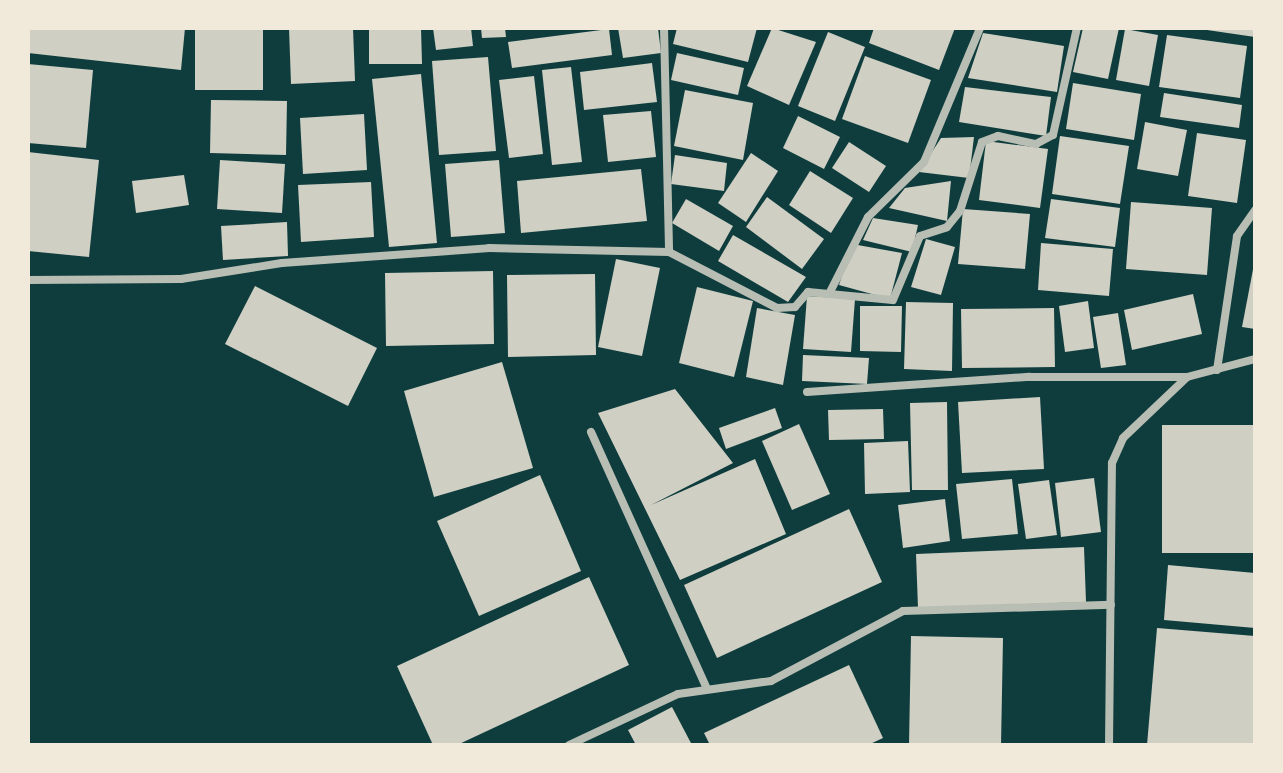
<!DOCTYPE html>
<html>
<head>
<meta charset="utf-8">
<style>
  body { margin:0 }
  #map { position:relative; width:1283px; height:773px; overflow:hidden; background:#0f3d3e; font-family:Lato,sans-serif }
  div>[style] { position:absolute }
  .building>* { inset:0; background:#cfcfc3 }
  .minor>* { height:8px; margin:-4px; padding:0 4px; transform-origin:4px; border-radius:4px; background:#b8beb3 }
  span { translate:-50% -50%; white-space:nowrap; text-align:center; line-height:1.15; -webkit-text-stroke:8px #f1e9da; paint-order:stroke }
  .frame { position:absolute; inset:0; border:30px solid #f1e9da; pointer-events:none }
</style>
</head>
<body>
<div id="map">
  <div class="building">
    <div style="clip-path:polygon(28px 28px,185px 28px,181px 70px,28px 53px)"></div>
    <div style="clip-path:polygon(195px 28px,263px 28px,263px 90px,195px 90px)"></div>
    <div style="clip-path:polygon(289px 28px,353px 28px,355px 81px,291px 84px)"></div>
    <div style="clip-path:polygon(369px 28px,421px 28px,422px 64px,369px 64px)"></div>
    <div style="clip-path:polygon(433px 28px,471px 28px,473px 46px,436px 50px)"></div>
    <div style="clip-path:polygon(481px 28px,505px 28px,506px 37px,482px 38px)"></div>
    <div style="clip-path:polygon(618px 28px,658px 28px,661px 53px,623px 58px)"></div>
    <div style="clip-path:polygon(677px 28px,757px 28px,748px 62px,673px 44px)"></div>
    <div style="clip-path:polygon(772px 28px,816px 42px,789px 105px,747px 86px)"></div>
    <div style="clip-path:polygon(874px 28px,955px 28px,939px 70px,869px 43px)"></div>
    <div style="clip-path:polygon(1083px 28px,1119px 28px,1108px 79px,1073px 72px)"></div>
    <div style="clip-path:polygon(1207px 28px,1255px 28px,1255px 37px,1207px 30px)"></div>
    <div style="clip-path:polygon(609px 29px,612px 55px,512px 68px,508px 42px)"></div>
    <div style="clip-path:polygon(1125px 29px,1158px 35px,1149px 86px,1116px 80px)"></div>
    <div style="clip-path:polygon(828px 32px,865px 47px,835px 121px,798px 106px)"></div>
    <div style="clip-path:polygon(983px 33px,1064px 46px,1057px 92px,968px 78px)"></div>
    <div style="clip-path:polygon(1167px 35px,1247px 46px,1240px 98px,1159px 87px)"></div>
    <div style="clip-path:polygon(677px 53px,744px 68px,738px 95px,671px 80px)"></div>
    <div style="clip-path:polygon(865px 56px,931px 80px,908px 143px,842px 119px)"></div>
    <div style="clip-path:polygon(488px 57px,496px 151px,439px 155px,432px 61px)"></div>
    <div style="clip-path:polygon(652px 63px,657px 102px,584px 110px,580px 72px)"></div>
    <div style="clip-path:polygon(28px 64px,93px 70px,86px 148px,28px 143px)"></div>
    <div style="clip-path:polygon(571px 67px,582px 162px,552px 165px,542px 70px)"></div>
    <div style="clip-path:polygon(421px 74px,437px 243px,389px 247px,372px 79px)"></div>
    <div style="clip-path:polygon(534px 76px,543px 154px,509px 158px,499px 80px)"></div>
    <div style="clip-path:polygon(1073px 83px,1141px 94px,1134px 140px,1066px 129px)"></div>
    <div style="clip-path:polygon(965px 87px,1051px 97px,1046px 136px,959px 122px)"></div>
    <div style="clip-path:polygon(685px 90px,753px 103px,743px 160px,674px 146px)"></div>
    <div style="clip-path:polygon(1164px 93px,1242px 105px,1239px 128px,1160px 117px)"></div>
    <div style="clip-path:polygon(211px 100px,287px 101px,286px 155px,210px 153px)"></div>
    <div style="clip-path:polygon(651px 111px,656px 157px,608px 162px,603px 115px)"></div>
    <div style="clip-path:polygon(364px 114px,367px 170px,303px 174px,300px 118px)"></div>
    <div style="clip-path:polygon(798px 116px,840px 137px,824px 169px,783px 148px)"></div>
    <div style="clip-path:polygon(1145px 122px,1187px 130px,1178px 176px,1137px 169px)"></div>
    <div style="clip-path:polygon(1197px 133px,1246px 140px,1237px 203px,1188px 196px)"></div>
    <div style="clip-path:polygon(1060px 136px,1129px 146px,1120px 204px,1052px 194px)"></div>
    <div style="clip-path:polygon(974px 137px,969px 178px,919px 172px,941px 138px)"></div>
    <div style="clip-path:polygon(986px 141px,1048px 149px,1040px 208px,979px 200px)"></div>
    <div style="clip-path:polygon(849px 142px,886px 166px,869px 192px,832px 168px)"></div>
    <div style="clip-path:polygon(28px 152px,99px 160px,89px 257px,28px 251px)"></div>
    <div style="clip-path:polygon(751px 153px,778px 171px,746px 222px,718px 203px)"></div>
    <div style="clip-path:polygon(675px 155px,727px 163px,724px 191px,671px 184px)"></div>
    <div style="clip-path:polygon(220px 160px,285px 164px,282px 213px,217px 209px)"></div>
    <div style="clip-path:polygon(499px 160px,505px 233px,451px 237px,445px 164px)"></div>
    <div style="clip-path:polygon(641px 169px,647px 221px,521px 233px,517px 181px)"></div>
    <div style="clip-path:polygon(810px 171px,853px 198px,831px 233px,789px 205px)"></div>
    <div style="clip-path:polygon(184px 175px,189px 205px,136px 213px,132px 181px)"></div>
    <div style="clip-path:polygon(951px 181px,947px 221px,889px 208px,905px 188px)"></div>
    <div style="clip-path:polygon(371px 182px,374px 237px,301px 242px,298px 185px)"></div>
    <div style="clip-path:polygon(767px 197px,824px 239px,802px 269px,746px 227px)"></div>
    <div style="clip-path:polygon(686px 199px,733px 226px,719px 251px,672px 223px)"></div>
    <div style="clip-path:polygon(1051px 199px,1120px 208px,1115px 247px,1045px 238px)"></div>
    <div style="clip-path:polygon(1131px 202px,1212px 208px,1207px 275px,1126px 269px)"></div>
    <div style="clip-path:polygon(963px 209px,1030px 214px,1025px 269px,958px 264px)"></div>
    <div style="clip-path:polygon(873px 218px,918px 225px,912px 252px,863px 240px)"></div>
    <div style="clip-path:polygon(287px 222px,288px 256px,223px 260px,221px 226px)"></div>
    <div style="clip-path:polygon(733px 235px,806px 277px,788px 302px,718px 261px)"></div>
    <div style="clip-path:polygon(926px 239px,955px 247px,941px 295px,911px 287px)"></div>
    <div style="clip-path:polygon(1041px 243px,1113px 249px,1109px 296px,1038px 290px)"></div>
    <div style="clip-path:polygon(852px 244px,902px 253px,890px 299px,839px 285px)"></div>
    <div style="clip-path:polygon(616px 259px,660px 268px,642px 356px,598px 347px)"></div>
    <div style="clip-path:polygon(1255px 259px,1255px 329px,1242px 327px)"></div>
    <div style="clip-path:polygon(493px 271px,494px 344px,386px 346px,385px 273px)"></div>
    <div style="clip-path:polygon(595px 274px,596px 355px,508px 357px,507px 275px)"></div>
    <div style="clip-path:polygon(255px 286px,377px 348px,348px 406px,225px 344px)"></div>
    <div style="clip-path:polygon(697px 287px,753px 301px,734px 377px,679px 363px)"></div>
    <div style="clip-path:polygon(1193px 294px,1202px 334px,1132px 350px,1124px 310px)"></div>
    <div style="clip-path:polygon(807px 296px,855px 299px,851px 352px,803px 349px)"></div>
    <div style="clip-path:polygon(1088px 301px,1094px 348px,1065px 352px,1059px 306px)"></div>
    <div style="clip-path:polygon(906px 302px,953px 303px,952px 371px,904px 369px)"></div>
    <div style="clip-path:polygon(860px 306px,902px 306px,901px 352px,860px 351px)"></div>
    <div style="clip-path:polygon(757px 308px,795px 315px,783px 385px,746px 377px)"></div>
    <div style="clip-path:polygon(1054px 308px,1055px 367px,962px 368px,961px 309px)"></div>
    <div style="clip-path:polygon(1118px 313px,1126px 365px,1101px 368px,1093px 317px)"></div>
    <div style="clip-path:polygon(803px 355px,869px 358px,867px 384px,802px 381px)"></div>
    <div style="clip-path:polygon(502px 362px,533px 468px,434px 497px,404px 391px)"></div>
    <div style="clip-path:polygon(675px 389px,733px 463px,651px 505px,755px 459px,786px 534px,680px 580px,598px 413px)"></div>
    <div style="clip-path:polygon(1040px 397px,1044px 469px,962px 473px,958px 402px)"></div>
    <div style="clip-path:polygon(947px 402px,948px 490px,912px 490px,910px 403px)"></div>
    <div style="clip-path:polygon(775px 408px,782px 428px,726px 449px,719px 428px)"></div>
    <div style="clip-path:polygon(883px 409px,884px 439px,829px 440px,828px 410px)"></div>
    <div style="clip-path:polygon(799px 424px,830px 494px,792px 510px,762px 441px)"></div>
    <div style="clip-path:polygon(1162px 425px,1255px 425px,1255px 553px,1162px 553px)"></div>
    <div style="clip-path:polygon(908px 441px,910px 492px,865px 494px,864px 443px)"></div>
    <div style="clip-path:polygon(540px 475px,581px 571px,479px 616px,437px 521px)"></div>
    <div style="clip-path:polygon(1094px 478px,1101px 532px,1061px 537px,1055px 483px)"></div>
    <div style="clip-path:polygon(1012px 479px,1018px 534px,962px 539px,956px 484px)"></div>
    <div style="clip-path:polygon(1049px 480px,1057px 535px,1026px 539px,1018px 484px)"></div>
    <div style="clip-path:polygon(945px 499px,950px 541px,903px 548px,898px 505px)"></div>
    <div style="clip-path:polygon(849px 509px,882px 582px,717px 658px,684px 585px)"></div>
    <div style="clip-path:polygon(1084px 547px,1086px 602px,918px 608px,916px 554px)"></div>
    <div style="clip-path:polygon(1168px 565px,1255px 573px,1255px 628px,1164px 620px)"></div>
    <div style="clip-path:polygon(589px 577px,629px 665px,457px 745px,433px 745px,397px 666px)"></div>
    <div style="clip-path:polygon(1157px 628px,1255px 636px,1255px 745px,1147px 745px)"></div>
    <div style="clip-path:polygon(911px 636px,1003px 638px,1001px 745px,909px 745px)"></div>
    <div style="clip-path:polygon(849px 665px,883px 738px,868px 745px,710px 745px,704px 733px)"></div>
    <div style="clip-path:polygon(672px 707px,692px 745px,636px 745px,628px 730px)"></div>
  </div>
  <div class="minor">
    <div style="left:664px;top:28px;width:224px;rotate:88.7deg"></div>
    <div style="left:28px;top:280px;width:153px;rotate:-0.4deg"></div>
    <div style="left:181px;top:279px;width:102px;rotate:-9deg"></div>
    <div style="left:282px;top:263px;width:208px;rotate:-4.1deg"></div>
    <div style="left:489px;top:248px;width:180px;rotate:1.3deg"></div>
    <div style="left:669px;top:252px;width:122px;rotate:27.4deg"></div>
    <div style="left:777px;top:308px;width:18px;rotate:-3deg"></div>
    <div style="left:795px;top:307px;width:20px;rotate:-49deg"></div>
    <div style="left:808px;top:292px;width:85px;rotate:5.4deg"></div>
    <div style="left:893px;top:300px;width:69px;rotate:-67.1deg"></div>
    <div style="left:920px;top:236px;width:28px;rotate:-18deg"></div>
    <div style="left:947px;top:227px;width:21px;rotate:-51deg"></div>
    <div style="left:960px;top:211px;width:72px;rotate:-72.3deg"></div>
    <div style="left:982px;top:142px;width:17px;rotate:-21deg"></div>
    <div style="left:998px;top:136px;width:39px;rotate:12deg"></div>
    <div style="left:1036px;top:144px;width:19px;rotate:-28deg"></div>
    <div style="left:1053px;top:135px;width:110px;rotate:-77.4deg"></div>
    <div style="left:830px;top:292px;width:84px;rotate:-63.1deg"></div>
    <div style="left:868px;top:217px;width:78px;rotate:-44.5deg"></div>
    <div style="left:924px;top:162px;width:145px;rotate:-67.3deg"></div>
    <div style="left:1217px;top:370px;width:135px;rotate:-81.5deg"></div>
    <div style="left:1237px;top:236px;width:32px;rotate:-55deg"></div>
    <div style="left:807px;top:392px;width:223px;rotate:-3.9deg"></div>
    <div style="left:1029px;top:377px;width:158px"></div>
    <div style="left:591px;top:432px;width:280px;rotate:65.7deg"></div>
    <div style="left:569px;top:745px;width:120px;rotate:-25.1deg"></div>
    <div style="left:678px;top:694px;width:94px;rotate:-8deg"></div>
    <div style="left:771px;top:681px;width:149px;rotate:-27.9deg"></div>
    <div style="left:903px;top:611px;width:208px;rotate:-1.7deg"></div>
    <div style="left:1109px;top:745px;width:282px;rotate:-89.4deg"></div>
    <div style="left:1112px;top:463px;width:27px;rotate:-66deg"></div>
    <div style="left:1123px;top:438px;width:88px;rotate:-43.6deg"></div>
    <div style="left:1187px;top:377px;width:70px;rotate:-14.8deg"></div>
  </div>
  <div class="frame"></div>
</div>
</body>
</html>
